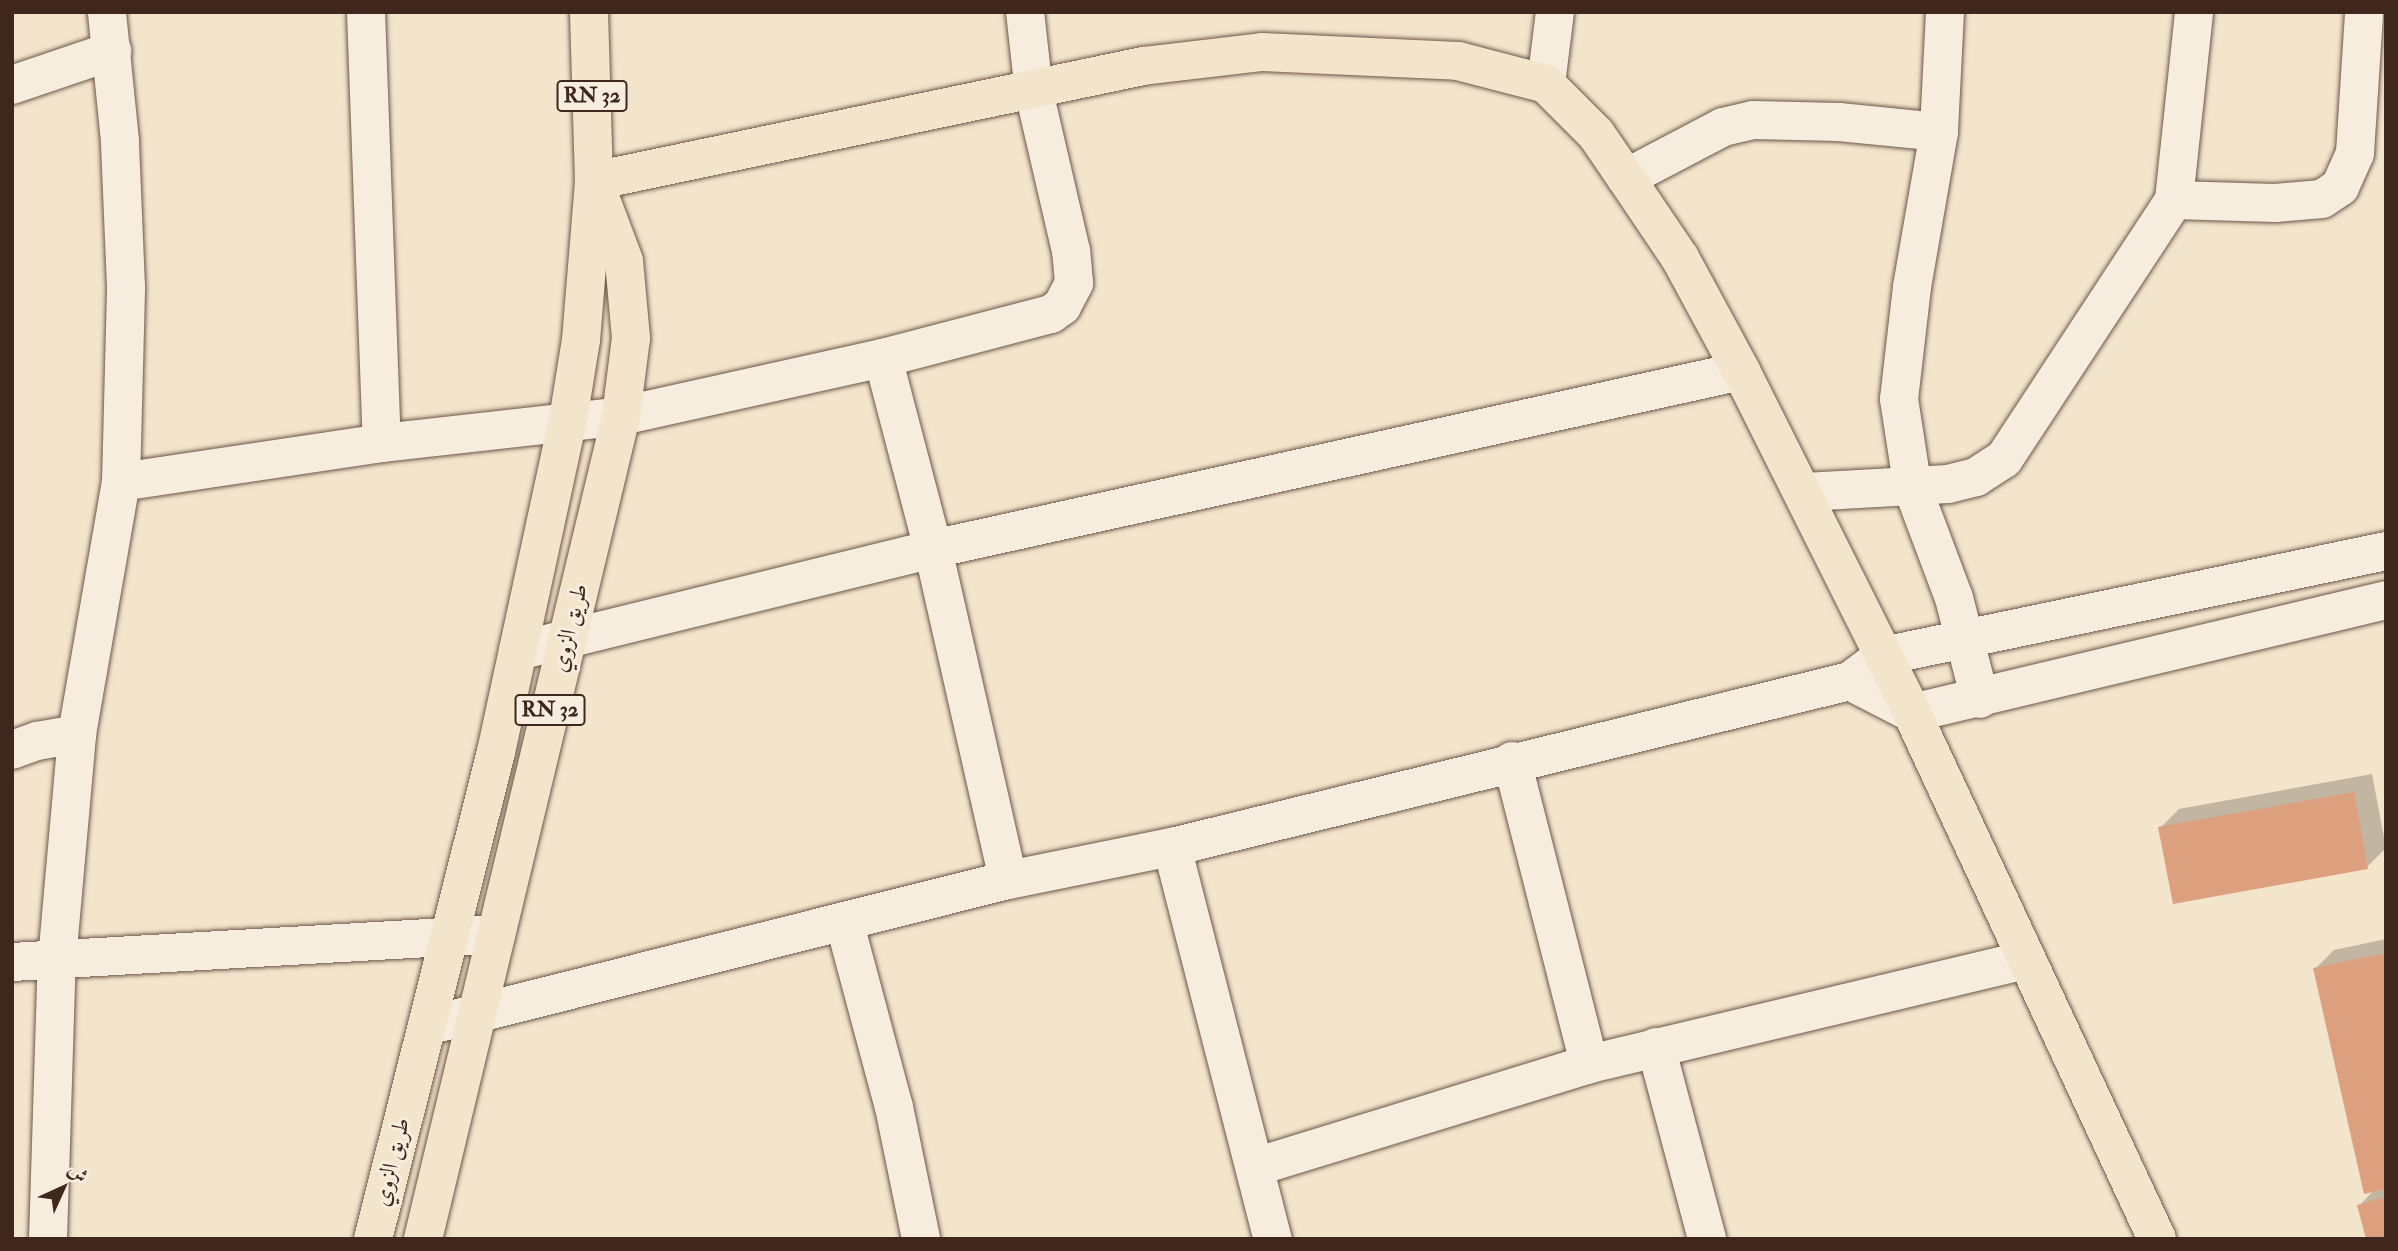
<!DOCTYPE html>
<html>
<head>
<meta charset="utf-8">
<style>
  body { margin:0 }
  #map { position:relative; width:2398px; height:1251px; overflow:hidden; background:#f3e4cc; font-family:"IM FELL Double Pica",Amiri,serif }
  div>[style] { position:absolute }
  .shadow>* { inset:0; background:#0003 }
  .building>* { inset:0; background:#dca07e }
  .roads { filter:drop-shadow(0 0 2px #6d5649) drop-shadow(0 0 2px #6d5649) }
  .minor>* { height:38px; margin:-19px; padding:0 19px; transform-origin:19px; border-radius:19px; background:#f7edde }
  .major>* { height:38px; margin:-19px; padding:0 19px; transform-origin:19px; border-radius:19px; background:#f3e4cc }
  span { translate:-50% -50%; white-space:nowrap; text-align:center; line-height:1.15; -webkit-text-stroke:6px #f7edde; paint-order:stroke }
  .shield-label span { padding:2px 5px; background:#f7edde; border:2px solid; border-radius:5px; -webkit-text-stroke-width:0 }
  .shield-label { font-size:21px; color:#40271d; font-weight:700 }
  .street-label { font-size:23px; color:#40271d }
  .frame { position:absolute; inset:0; border:14px solid #40271d; pointer-events:none }
  .north { position:absolute; left:28px; top:1153px; width:70px; height:70px; -webkit-text-stroke:5px #f7edde; paint-order:stroke; rotate:45deg; font-size:19px; font-weight:700; line-height:28px; text-align:center; color:#40271d }
  .north::after { content:''; display:block; margin:auto; width:24px; height:32px; background:#40271d; clip-path:polygon(50% 0,100% 100%,50% 72%,0 100%) }
</style>
</head>
<body>
<div id="map">
  <div class="shadow">
    <div style="clip-path:polygon(2372px 774px,2386px 848px,2367px 867px,2160px 828px,2179px 809px)"></div>
    <div style="clip-path:polygon(2386px 939px,2386px 1239px,2359px 1206px,2375px 1189px,2315px 969px,2334px 950px)"></div>
  </div>
  <div class="building">
    <div style="clip-path:polygon(2354px 792px,2368px 869px,2173px 904px,2158px 827px)"></div>
    <div style="clip-path:polygon(2386px 953px,2386px 1189px,2364px 1194px,2313px 968px)"></div>
    <div style="clip-path:polygon(2386px 1197px,2386px 1239px,2366px 1239px,2357px 1205px)"></div>
  </div>
  <div class="roads">
    <div class="minor">
      <div style="left:366px;top:12px;width:431px;rotate:87.9deg"></div>
      <div style="left:1945px;top:12px;width:120px;rotate:92.9deg"></div>
      <div style="left:1939px;top:132px;width:157px;rotate:99.9deg"></div>
      <div style="left:1912px;top:287px;width:113px;rotate:96.6deg"></div>
      <div style="left:1899px;top:399px;width:91px;rotate:81.2deg"></div>
      <div style="left:1913px;top:489px;width:116px;rotate:69.4deg"></div>
      <div style="left:1954px;top:598px;width:104px;rotate:75.6deg"></div>
      <div style="left:1546px;top:84px;width:73px;rotate:-82.9deg"></div>
      <div style="left:12px;top:85px;width:106px;rotate:-18.8deg"></div>
      <div style="left:1626px;top:178px;width:110px;rotate:-27.7deg"></div>
      <div style="left:1723px;top:127px;width:31px;rotate:-13deg"></div>
      <div style="left:1753px;top:120px;width:86px;rotate:1.3deg"></div>
      <div style="left:1839px;top:122px;width:100px;rotate:5.7deg"></div>
      <div style="left:2174px;top:200px;width:101px;rotate:1.7deg"></div>
      <div style="left:2275px;top:203px;width:47px;rotate:-4.9deg"></div>
      <div style="left:2322px;top:199px;width:22px;rotate:-34deg"></div>
      <div style="left:2340px;top:187px;width:37px;rotate:-66deg"></div>
      <div style="left:2355px;top:153px;width:141px;rotate:-86.3deg"></div>
      <div style="left:883px;top:358px;width:197px;rotate:75.3deg"></div>
      <div style="left:933px;top:549px;width:339px;rotate:77.2deg"></div>
      <div style="left:121px;top:482px;width:264px;rotate:-8.5deg"></div>
      <div style="left:382px;top:443px;width:241px;rotate:-6.4deg"></div>
      <div style="left:621px;top:416px;width:268px;rotate:-12.5deg"></div>
      <div style="left:883px;top:358px;width:174px;rotate:-14.7deg"></div>
      <div style="left:1051px;top:314px;width:14px;rotate:-36deg"></div>
      <div style="left:1062px;top:306px;width:26px;rotate:-62deg"></div>
      <div style="left:1074px;top:283px;width:32px;rotate:-95deg"></div>
      <div style="left:1071px;top:251px;width:163px;rotate:-103.1deg"></div>
      <div style="left:1034px;top:92px;width:81px;rotate:-96.4deg"></div>
      <div style="left:1805px;top:492px;width:143px;rotate:-3.2deg"></div>
      <div style="left:1948px;top:484px;width:29px;rotate:-14deg"></div>
      <div style="left:1976px;top:477px;width:33px;rotate:-33deg"></div>
      <div style="left:2004px;top:459px;width:310px;rotate:-56.7deg"></div>
      <div style="left:2174px;top:200px;width:189px;rotate:-83.9deg"></div>
      <div style="left:518px;top:651px;width:427px;rotate:-13.8deg"></div>
      <div style="left:933px;top:549px;width:827px;rotate:-12.42deg"></div>
      <div style="left:1850px;top:681px;width:70px;rotate:27.3deg"></div>
      <div style="left:1912px;top:713px;width:487px;rotate:-13.4deg"></div>
      <div style="left:12px;top:750px;width:27px;rotate:-20deg"></div>
      <div style="left:37px;top:741px;width:41px;rotate:-9.9deg"></div>
      <div style="left:1512px;top:761px;width:313px;rotate:75.7deg"></div>
      <div style="left:1172px;top:847px;width:405px;rotate:75.6deg"></div>
      <div style="left:844px;top:921px;width:193px;rotate:75deg"></div>
      <div style="left:894px;top:1107px;width:135px;rotate:78.4deg"></div>
      <div style="left:12px;top:962px;width:485px;rotate:-3.3deg"></div>
      <div style="left:427px;top:1026px;width:599px;rotate:-14.11deg"></div>
      <div style="left:1008px;top:880px;width:167px;rotate:-11.4deg"></div>
      <div style="left:1172px;top:847px;width:698px;rotate:-13.76deg"></div>
      <div style="left:1850px;top:681px;width:41px;rotate:-37.1deg"></div>
      <div style="left:1883px;top:656px;width:514px;rotate:-11.79deg"></div>
      <div style="left:1656px;top:1047px;width:199px;rotate:75.1deg"></div>
      <div style="left:1255px;top:1167px;width:350px;rotate:-17.1deg"></div>
      <div style="left:1589px;top:1064px;width:447px;rotate:-13.4deg"></div>
      <div style="left:48px;top:1239px;width:279px;rotate:-88.2deg"></div>
      <div style="left:57px;top:960px;width:227px;rotate:-84.9deg"></div>
      <div style="left:77px;top:734px;width:256px;rotate:-80.1deg"></div>
      <div style="left:121px;top:482px;width:195px;rotate:-88.5deg"></div>
      <div style="left:126px;top:287px;width:146px;rotate:-92.4deg"></div>
      <div style="left:120px;top:141px;width:130px;rotate:-95.8deg"></div>
    </div>
    <div class="major">
      <div style="left:594px;top:181px;width:561px;rotate:-11.83deg"></div>
      <div style="left:1143px;top:66px;width:120px;rotate:-6.7deg"></div>
      <div style="left:1262px;top:52px;width:196px;rotate:2.6deg"></div>
      <div style="left:1458px;top:61px;width:91px;rotate:14.6deg"></div>
      <div style="left:1546px;top:84px;width:71px;rotate:45deg"></div>
      <div style="left:1596px;top:134px;width:53px;rotate:55.7deg"></div>
      <div style="left:1626px;top:178px;width:97px;rotate:56deg"></div>
      <div style="left:1680px;top:258px;width:128px;rotate:61.6deg"></div>
      <div style="left:1741px;top:371px;width:382px;rotate:63.4deg"></div>
      <div style="left:1912px;top:713px;width:580px;rotate:65.02deg"></div>
      <div style="left:373px;top:1239px;width:502px;rotate:-75.83deg"></div>
      <div style="left:496px;top:752px;width:340px;rotate:-77.8deg"></div>
      <div style="left:568px;top:420px;width:81px;rotate:-80.8deg"></div>
      <div style="left:581px;top:340px;width:160px;rotate:-85.3deg"></div>
      <div style="left:594px;top:181px;width:169px;rotate:-91.7deg"></div>
      <div style="left:423px;top:1239px;width:846px;rotate:-76.47deg"></div>
      <div style="left:621px;top:416px;width:79px;rotate:-82.7deg"></div>
      <div style="left:631px;top:338px;width:77px;rotate:-95.2deg"></div>
      <div style="left:624px;top:261px;width:77px;rotate:-110.6deg"></div>
    </div>
  </div>
  <div class="shield-label">
    <span style="left:592px;top:96px">RN 32</span>
    <span style="left:550px;top:710px">RN 32</span>
  </div>
  <div class="street-label">
    <span style="left:570px;top:628px;rotate:-76deg">طريق الزوي</span>
    <span style="left:392px;top:1162px;rotate:-76deg">طريق الزوي</span>
  </div>
  <div class="frame"></div>
  <div class="north">ش</div>
</div>
</body>
</html>
